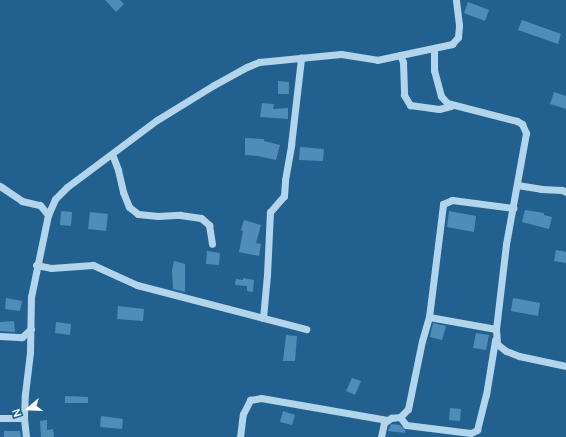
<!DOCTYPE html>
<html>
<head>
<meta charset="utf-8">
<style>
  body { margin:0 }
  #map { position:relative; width:566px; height:437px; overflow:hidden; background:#22618f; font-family:"DM Sans",sans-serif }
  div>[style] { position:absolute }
  .building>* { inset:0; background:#4f8db8 }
  .minor>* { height:7px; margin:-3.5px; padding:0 3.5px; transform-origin:3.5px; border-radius:3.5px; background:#b2d5ec }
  span { translate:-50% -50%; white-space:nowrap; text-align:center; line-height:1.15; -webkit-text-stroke:3.5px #22618f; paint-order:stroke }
  .north { position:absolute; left:8px; top:389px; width:40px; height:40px; -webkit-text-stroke:3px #22618f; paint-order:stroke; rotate:251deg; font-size:11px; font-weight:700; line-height:16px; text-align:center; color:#fff }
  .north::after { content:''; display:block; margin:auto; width:14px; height:18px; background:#fff; clip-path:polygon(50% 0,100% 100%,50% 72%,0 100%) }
</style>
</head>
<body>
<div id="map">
  <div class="building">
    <div style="clip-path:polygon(105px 0,120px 0,124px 4px,116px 12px)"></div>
    <div style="clip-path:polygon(468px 2px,489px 10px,485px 21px,464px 13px)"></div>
    <div style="clip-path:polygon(522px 20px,561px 34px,558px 44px,518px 30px)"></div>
    <div style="clip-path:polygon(278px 81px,289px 82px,289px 94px,278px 94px)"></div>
    <div style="clip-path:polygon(554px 92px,566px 96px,566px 109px,550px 104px)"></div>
    <div style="clip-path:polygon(262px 103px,274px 104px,273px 109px,288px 108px,288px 119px,260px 117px)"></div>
    <div style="clip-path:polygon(245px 138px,264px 139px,264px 141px,280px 145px,276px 160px,258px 156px,245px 155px)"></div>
    <div style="clip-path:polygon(300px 147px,324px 149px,323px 161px,299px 160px)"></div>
    <div style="clip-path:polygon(525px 210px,544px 213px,544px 215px,552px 217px,549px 229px,522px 222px)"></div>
    <div style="clip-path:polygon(61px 211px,72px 212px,71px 226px,60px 225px)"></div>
    <div style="clip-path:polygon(449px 211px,476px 216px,474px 232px,447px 227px)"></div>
    <div style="clip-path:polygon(90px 212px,108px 214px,106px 231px,88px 229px)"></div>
    <div style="clip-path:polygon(244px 220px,261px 225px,256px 243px,261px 244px,259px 256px,239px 252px,243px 231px,241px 230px)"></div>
    <div style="clip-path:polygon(556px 250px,566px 252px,566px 263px,554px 261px)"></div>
    <div style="clip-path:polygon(207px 251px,220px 253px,219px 265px,206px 264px)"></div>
    <div style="clip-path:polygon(174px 261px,185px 264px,185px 292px,173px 289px,172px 270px)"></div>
    <div style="clip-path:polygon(243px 278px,254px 280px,253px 292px,247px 291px,247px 286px,235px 285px,236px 279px,243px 280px)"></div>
    <div style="clip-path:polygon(6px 298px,22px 301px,20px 311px,5px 309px)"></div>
    <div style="clip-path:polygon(513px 298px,540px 303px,538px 316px,511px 311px)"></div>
    <div style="clip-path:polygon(118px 306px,144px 309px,143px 321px,117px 319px)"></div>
    <div style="clip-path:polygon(14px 321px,15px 332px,0 331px,0 322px)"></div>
    <div style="clip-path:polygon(56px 322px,71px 324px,70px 335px,55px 333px)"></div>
    <div style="clip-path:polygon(433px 323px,446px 326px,442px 340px,430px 337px)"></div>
    <div style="clip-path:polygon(476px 333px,489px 335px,486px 350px,473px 348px)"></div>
    <div style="clip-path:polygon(286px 335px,297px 336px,295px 361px,283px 361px)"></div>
    <div style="clip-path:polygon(352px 378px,361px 381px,355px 395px,346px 391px)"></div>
    <div style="clip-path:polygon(65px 396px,88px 397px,88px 403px,65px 403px)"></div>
    <div style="clip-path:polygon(450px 408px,461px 409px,460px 421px,449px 420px)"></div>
    <div style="clip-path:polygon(283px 411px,295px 415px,292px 425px,280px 422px)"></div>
    <div style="clip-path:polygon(101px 416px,123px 419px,122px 429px,100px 427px)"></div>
    <div style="clip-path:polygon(47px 420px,47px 430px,53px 429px,54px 437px,41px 437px,40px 421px)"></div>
    <div style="clip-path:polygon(391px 424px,400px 425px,405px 430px,405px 433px,388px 431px)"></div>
    <div style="clip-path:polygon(4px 431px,20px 431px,21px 437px,4px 437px)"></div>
  </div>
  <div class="minor">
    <div style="left:434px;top:49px;width:21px;rotate:90deg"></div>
    <div style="left:434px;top:70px;width:27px;rotate:75deg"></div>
    <div style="left:441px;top:96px;width:9px;rotate:49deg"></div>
    <div style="left:447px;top:103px;width:72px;rotate:14.4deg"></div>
    <div style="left:517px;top:121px;width:6px;rotate:31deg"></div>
    <div style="left:522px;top:124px;width:10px;rotate:66deg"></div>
    <div style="left:526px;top:133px;width:113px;rotate:100.2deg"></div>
    <div style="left:506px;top:244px;width:86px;rotate:96.7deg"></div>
    <div style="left:496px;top:329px;width:15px;rotate:86deg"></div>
    <div style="left:497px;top:344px;width:11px;rotate:38deg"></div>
    <div style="left:506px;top:351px;width:14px;rotate:21deg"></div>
    <div style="left:519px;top:356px;width:48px;rotate:12deg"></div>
    <div style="left:400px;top:55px;width:8px;rotate:67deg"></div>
    <div style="left:403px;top:62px;width:33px;rotate:88deg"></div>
    <div style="left:404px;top:95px;width:12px;rotate:59deg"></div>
    <div style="left:410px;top:105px;width:29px;rotate:8deg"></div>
    <div style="left:439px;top:109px;width:12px;rotate:-14deg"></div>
    <div style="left:112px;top:154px;width:17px;rotate:69deg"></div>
    <div style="left:118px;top:170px;width:23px;rotate:77deg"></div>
    <div style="left:123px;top:192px;width:16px;rotate:68deg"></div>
    <div style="left:129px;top:207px;width:11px;rotate:38deg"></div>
    <div style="left:138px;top:214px;width:20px;rotate:6deg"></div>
    <div style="left:158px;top:216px;width:22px;rotate:-3deg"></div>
    <div style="left:180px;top:215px;width:21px;rotate:8deg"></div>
    <div style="left:201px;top:218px;width:11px;rotate:41deg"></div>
    <div style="left:209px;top:225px;width:19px;rotate:81deg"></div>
    <div style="left:517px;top:185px;width:24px;rotate:9deg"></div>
    <div style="left:541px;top:189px;width:21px;rotate:3deg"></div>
    <div style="left:562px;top:190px;width:4px;rotate:27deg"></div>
    <div style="left:0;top:186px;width:27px;rotate:34deg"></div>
    <div style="left:22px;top:201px;width:18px;rotate:13deg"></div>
    <div style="left:40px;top:205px;width:13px;rotate:51deg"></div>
    <div style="left:36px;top:265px;width:15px;rotate:11deg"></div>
    <div style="left:51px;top:268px;width:42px;rotate:-4.1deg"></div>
    <div style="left:93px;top:265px;width:48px;rotate:24.4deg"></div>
    <div style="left:137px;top:285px;width:175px;rotate:14.6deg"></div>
    <div style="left:429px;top:317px;width:114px;rotate:-82.9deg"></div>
    <div style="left:443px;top:204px;width:10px;rotate:-24deg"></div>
    <div style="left:452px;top:200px;width:62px;rotate:7.5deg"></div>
    <div style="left:263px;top:318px;width:43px;rotate:-84.7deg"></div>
    <div style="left:267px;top:275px;width:63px;rotate:-87.3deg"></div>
    <div style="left:270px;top:212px;width:21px;rotate:-49deg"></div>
    <div style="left:284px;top:196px;width:16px;rotate:-86deg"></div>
    <div style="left:285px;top:180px;width:36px;rotate:-80deg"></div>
    <div style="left:291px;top:145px;width:88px;rotate:-83.4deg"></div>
    <div style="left:0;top:336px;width:22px;rotate:3deg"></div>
    <div style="left:22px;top:337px;width:12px;rotate:-42deg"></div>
    <div style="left:400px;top:417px;width:10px;rotate:53deg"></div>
    <div style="left:406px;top:425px;width:65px;rotate:7deg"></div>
    <div style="left:471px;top:433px;width:7px;rotate:-27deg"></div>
    <div style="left:477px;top:430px;width:36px;rotate:-76deg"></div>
    <div style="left:486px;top:395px;width:56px;rotate:-80.7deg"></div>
    <div style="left:0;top:418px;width:24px"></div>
    <div style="left:26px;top:437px;width:19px;rotate:-96deg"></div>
    <div style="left:24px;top:418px;width:24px;rotate:-88deg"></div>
    <div style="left:25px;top:394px;width:42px;rotate:-83.2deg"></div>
    <div style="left:30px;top:352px;width:55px;rotate:-89deg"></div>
    <div style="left:31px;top:297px;width:84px;rotate:-78.3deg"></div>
    <div style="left:48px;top:215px;width:17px;rotate:-66deg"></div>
    <div style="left:55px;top:199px;width:17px;rotate:-45deg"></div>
    <div style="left:67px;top:187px;width:112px;rotate:-36.7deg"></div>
    <div style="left:157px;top:120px;width:67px;rotate:-31.6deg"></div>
    <div style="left:214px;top:85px;width:38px;rotate:-29deg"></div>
    <div style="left:247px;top:67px;width:13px;rotate:-23deg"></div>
    <div style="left:259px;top:62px;width:82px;rotate:-5.6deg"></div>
    <div style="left:341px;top:54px;width:36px;rotate:9deg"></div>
    <div style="left:377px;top:60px;width:77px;rotate:-12deg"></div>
    <div style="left:452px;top:44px;width:9px;rotate:-49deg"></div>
    <div style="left:458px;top:37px;width:12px;rotate:-85deg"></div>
    <div style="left:459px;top:25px;width:25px;rotate:-97deg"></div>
    <div style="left:240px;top:437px;width:23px;rotate:-83deg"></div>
    <div style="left:243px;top:414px;width:16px;rotate:-63deg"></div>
    <div style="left:250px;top:400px;width:11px;rotate:-10deg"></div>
    <div style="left:261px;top:398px;width:128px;rotate:9.9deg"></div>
    <div style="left:381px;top:437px;width:14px;rotate:-78deg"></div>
    <div style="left:384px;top:423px;width:9px;rotate:-36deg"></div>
    <div style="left:391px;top:418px;width:9px;rotate:-6deg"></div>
    <div style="left:400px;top:417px;width:11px;rotate:-45deg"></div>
    <div style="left:408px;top:409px;width:69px;rotate:-78.4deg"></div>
    <div style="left:422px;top:341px;width:25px;rotate:-74deg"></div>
    <div style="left:429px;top:317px;width:68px;rotate:10.2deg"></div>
  </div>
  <div class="north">N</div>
</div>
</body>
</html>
